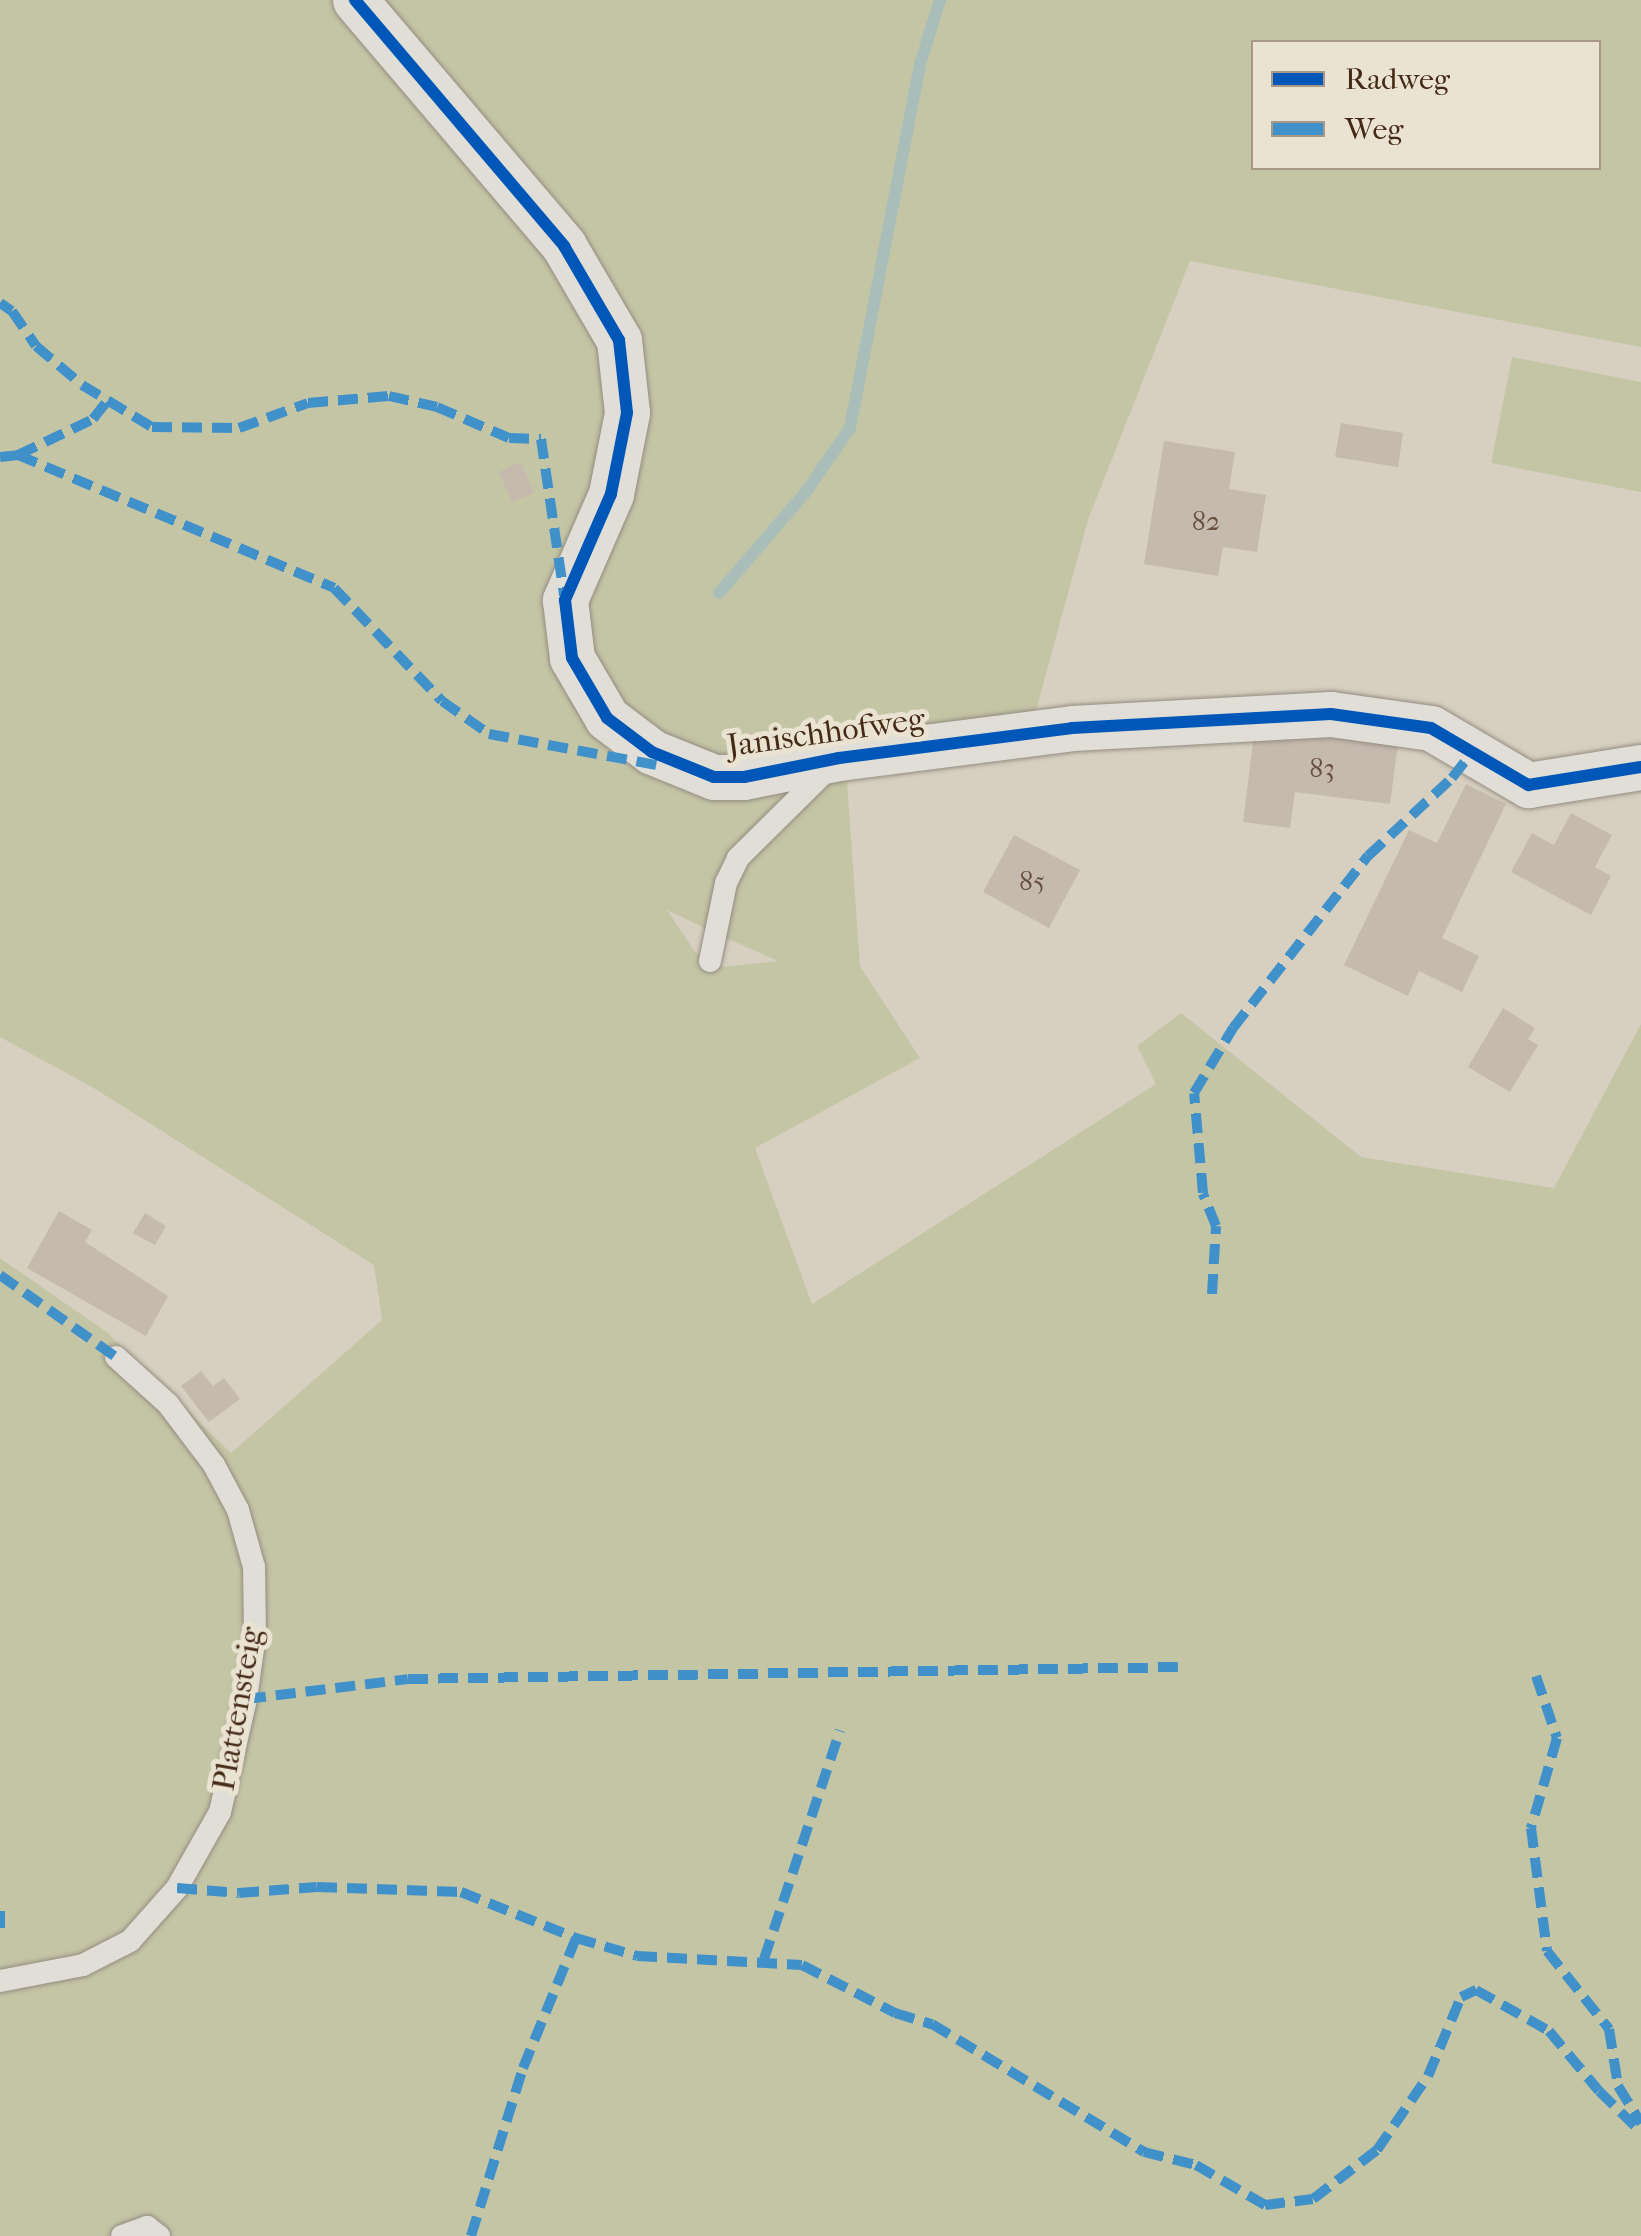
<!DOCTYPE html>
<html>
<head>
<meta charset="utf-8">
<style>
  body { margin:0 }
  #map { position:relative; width:1641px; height:2236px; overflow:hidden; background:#d7d0c1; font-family:"IM FELL French Canon",serif }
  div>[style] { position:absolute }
  .green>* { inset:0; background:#c4c5a5 }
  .stream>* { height:12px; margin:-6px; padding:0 6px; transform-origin:6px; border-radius:6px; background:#a9beb9 }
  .building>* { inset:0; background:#c6b9ae }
  .roads { filter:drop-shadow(0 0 2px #948c82) drop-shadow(0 0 2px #948c82) }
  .lane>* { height:22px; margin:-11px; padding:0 11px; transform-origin:11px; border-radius:11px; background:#e0ded6 }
  .street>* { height:45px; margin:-22.5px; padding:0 22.5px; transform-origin:22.5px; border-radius:22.5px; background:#e0ded6 }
  .quiet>* { height:10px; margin-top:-5px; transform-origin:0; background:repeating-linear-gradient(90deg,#4090c9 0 20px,transparent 0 30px) }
  .cycleway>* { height:12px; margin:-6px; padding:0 6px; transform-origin:6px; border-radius:6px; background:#0057b8 }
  span { translate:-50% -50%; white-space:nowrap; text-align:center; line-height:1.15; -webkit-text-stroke:10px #eae3d2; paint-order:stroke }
  .number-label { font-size:28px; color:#664f3e }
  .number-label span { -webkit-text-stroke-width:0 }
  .street-label { font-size:32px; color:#452a17 }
  .legend { position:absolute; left:1251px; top:40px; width:350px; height:130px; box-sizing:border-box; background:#eae3d2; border:2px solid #a89987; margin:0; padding:12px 18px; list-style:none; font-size:30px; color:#452a17 }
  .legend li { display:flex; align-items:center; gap:20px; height:50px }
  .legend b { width:50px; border:2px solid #a89987 }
</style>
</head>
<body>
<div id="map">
  <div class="green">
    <div style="clip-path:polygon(evenodd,0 0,1641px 0,1641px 347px,1190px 261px,1088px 520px,1035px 714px,844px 738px,860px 966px,920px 1058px,755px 1148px,812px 1304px,1156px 1084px,1137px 1046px,1181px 1013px,1361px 1157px,1554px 1188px,1641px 1024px,1641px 2236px,0 2236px,0 1258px,108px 1333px,231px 1453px,382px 1320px,374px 1265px,92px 1087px,0 1037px,0 0,1254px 42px,1598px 42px,1598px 168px,1254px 168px,1254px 42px,0 0,667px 910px,715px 933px,778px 961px,723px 967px,710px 961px,696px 953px,667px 910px)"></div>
    <div style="clip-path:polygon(1512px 357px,1641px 382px,1641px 492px,1491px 463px)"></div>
  </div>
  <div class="stream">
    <div style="left:719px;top:593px;width:133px;rotate:-49.3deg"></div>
    <div style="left:806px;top:492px;width:78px;rotate:-55.5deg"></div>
    <div style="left:850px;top:428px;width:374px;rotate:-79.1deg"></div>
    <div style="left:921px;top:61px;width:64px;rotate:-72.7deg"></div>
  </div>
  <div class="building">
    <div style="clip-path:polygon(1341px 423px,1403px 433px,1398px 467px,1335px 457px)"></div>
    <div style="clip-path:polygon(1164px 441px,1235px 452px,1229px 489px,1266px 495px,1257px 552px,1223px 547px,1218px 576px,1144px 564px)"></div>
    <div style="clip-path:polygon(521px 462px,534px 493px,512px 502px,499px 472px)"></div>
    <div style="clip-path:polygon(1255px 727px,1398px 744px,1390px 804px,1295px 792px,1290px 828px,1243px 822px)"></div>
    <div style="clip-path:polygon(1466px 784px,1506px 804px,1442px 938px,1479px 956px,1462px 992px,1419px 971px,1408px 996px,1344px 965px,1409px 830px,1437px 843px)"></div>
    <div style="clip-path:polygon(1571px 813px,1612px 835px,1595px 867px,1611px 876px,1591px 915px,1511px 872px,1532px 833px,1554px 845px)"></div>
    <div style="clip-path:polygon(1014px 835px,1080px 870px,1049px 928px,983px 892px)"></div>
    <div style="clip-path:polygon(1503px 1008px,1535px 1028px,1528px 1039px,1538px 1045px,1510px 1092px,1468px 1067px)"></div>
    <div style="clip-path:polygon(59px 1211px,92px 1230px,85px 1242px,168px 1296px,146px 1336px,27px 1268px)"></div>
    <div style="clip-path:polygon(145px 1213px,166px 1226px,155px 1245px,133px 1233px)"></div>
    <div style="clip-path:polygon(201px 1371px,213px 1386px,224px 1378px,240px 1399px,209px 1422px,181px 1386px)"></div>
  </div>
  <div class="roads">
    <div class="lane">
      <div style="left:710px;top:961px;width:80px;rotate:-78.4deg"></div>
      <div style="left:726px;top:883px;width:28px;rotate:-64deg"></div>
      <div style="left:738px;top:858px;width:129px;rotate:-44.7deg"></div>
      <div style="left:0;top:1981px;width:85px;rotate:-10.9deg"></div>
      <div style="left:83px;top:1965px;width:53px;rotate:-27.1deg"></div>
      <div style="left:130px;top:1941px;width:71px;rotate:-48.4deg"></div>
      <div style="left:177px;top:1888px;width:87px;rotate:-60.5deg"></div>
      <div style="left:220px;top:1812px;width:116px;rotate:-77deg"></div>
      <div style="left:246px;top:1699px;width:65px;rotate:-82deg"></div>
      <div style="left:255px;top:1635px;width:68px;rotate:-90.8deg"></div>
      <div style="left:254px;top:1567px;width:59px;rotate:-105.7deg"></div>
      <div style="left:238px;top:1510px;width:51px;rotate:-118.1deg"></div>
      <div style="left:214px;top:1465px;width:76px;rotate:-127deg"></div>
      <div style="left:168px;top:1404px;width:70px;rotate:-137.9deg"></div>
      <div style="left:122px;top:2236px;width:27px;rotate:-20deg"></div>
      <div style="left:147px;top:2227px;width:15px;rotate:37deg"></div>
    </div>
    <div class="street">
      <div style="left:355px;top:0;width:323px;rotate:49.6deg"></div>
      <div style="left:564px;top:246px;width:109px;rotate:59.7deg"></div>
      <div style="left:619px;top:340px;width:73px;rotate:83.7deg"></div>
      <div style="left:627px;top:413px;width:83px;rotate:101.2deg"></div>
      <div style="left:611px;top:494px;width:116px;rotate:113.5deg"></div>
      <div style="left:565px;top:600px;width:58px;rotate:83.1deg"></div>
      <div style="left:572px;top:658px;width:69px;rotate:59.7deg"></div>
      <div style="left:607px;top:718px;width:56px;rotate:37.1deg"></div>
      <div style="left:652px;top:752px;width:67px;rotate:22deg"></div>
      <div style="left:714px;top:777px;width:30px"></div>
      <div style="left:744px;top:777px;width:97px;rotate:-11.3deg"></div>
      <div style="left:839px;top:758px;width:235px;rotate:-7.3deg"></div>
      <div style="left:1072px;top:728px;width:259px;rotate:-3.1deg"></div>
      <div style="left:1331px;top:714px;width:101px;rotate:8deg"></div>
      <div style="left:1431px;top:728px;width:113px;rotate:30.4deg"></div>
      <div style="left:1528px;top:785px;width:114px;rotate:-9.1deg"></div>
    </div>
  </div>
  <div class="quiet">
    <div style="left:0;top:303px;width:14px;rotate:34deg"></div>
    <div style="left:12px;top:311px;width:42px;rotate:55.6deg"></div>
    <div style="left:36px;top:346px;width:60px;rotate:40.3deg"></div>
    <div style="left:82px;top:385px;width:82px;rotate:31deg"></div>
    <div style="left:152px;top:427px;width:87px;rotate:0.7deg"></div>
    <div style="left:239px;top:428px;width:73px;rotate:-19.9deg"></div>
    <div style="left:308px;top:403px;width:81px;rotate:-4.9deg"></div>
    <div style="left:389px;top:396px;width:49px;rotate:12.9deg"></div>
    <div style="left:437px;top:407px;width:78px;rotate:23.3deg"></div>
    <div style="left:509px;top:438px;width:32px;rotate:2deg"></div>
    <div style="left:541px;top:439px;width:158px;rotate:81.6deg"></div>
    <div style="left:18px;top:455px;width:83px;rotate:-25.6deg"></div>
    <div style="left:93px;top:419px;width:24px;rotate:-52deg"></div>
    <div style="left:0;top:457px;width:18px;rotate:-6deg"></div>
    <div style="left:18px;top:455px;width:343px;rotate:22.8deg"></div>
    <div style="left:334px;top:588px;width:156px;rotate:46.3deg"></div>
    <div style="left:442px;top:701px;width:57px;rotate:35.1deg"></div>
    <div style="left:489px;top:734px;width:175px;rotate:10.5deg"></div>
    <div style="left:0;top:1275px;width:142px;rotate:35.3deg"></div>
    <div style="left:1212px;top:1294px;width:68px;rotate:-86.6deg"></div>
    <div style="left:1216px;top:1226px;width:35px;rotate:-112deg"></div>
    <div style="left:1203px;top:1193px;width:100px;rotate:-95.1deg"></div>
    <div style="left:1194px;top:1093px;width:76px;rotate:-59deg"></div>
    <div style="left:1233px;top:1028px;width:219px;rotate:-51.9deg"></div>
    <div style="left:1368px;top:856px;width:115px;rotate:-42.9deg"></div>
    <div style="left:1452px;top:778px;width:33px;rotate:-52deg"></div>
    <div style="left:1536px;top:1676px;width:65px;rotate:71.3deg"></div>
    <div style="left:1557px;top:1738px;width:94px;rotate:106.1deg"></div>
    <div style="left:1531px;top:1828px;width:124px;rotate:82.6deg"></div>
    <div style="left:1547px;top:1951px;width:100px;rotate:51.5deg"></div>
    <div style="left:1609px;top:2029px;width:58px;rotate:81deg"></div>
    <div style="left:1618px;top:2086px;width:44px;rotate:58.1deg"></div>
    <div style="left:246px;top:1699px;width:163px;rotate:-7deg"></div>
    <div style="left:408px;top:1679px;width:771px;rotate:-0.89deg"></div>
    <div style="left:177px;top:1888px;width:62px;rotate:4.6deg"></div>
    <div style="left:239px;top:1893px;width:78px;rotate:-4.4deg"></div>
    <div style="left:317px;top:1887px;width:144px;rotate:2deg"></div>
    <div style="left:461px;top:1892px;width:124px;rotate:21.8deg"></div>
    <div style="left:576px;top:1938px;width:64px;rotate:16.4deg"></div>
    <div style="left:637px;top:1956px;width:165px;rotate:3.1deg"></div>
    <div style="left:802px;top:1965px;width:105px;rotate:27.3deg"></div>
    <div style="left:895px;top:2013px;width:39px;rotate:17deg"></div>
    <div style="left:932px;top:2024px;width:248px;rotate:31.1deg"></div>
    <div style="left:1144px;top:2152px;width:54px;rotate:14deg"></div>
    <div style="left:1196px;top:2165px;width:80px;rotate:30.1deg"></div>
    <div style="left:1265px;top:2205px;width:48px;rotate:-7.1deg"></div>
    <div style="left:1313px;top:2199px;width:81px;rotate:-37.4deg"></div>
    <div style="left:1377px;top:2150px;width:90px;rotate:-55.4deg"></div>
    <div style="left:1428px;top:2076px;width:86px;rotate:-67.3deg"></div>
    <div style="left:1461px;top:1997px;width:17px;rotate:-25deg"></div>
    <div style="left:1476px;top:1990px;width:84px;rotate:29.3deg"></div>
    <div style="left:1549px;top:2031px;width:78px;rotate:50.2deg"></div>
    <div style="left:1599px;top:2091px;width:59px;rotate:44.3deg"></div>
    <div style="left:0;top:1911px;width:17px;rotate:90deg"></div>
    <div style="left:764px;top:1959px;width:241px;rotate:-71.6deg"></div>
    <div style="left:471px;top:2236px;width:176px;rotate:-72.8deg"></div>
    <div style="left:523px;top:2068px;width:140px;rotate:-67.8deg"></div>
  </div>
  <div class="cycleway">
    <div style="left:355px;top:0;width:323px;rotate:49.6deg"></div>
    <div style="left:564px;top:246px;width:109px;rotate:59.7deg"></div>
    <div style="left:619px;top:340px;width:73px;rotate:83.7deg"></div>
    <div style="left:627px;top:413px;width:83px;rotate:101.2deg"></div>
    <div style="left:611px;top:494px;width:116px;rotate:113.5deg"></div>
    <div style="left:565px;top:600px;width:58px;rotate:83.1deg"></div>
    <div style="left:572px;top:658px;width:69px;rotate:59.7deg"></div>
    <div style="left:607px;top:718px;width:56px;rotate:37.1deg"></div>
    <div style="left:652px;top:752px;width:67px;rotate:22deg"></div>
    <div style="left:714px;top:777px;width:30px"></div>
    <div style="left:744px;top:777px;width:97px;rotate:-11.3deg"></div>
    <div style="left:839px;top:758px;width:235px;rotate:-7.3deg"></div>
    <div style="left:1072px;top:728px;width:259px;rotate:-3.1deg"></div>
    <div style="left:1331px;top:714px;width:101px;rotate:8deg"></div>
    <div style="left:1431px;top:728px;width:113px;rotate:30.4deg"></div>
    <div style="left:1528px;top:785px;width:114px;rotate:-9.1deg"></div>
  </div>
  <div class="number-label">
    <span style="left:1206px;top:521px">82</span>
    <span style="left:1322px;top:768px">83</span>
    <span style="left:1032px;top:881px">85</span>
  </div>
  <div class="street-label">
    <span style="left:826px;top:733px;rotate:-8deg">Janischhofweg</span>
    <span style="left:238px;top:1709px;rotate:-80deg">Plattensteig</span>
  </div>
  <ul class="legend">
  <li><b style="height:12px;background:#0057b8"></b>Radweg</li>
  <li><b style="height:12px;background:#4090c9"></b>Weg</li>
  </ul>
</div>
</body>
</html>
